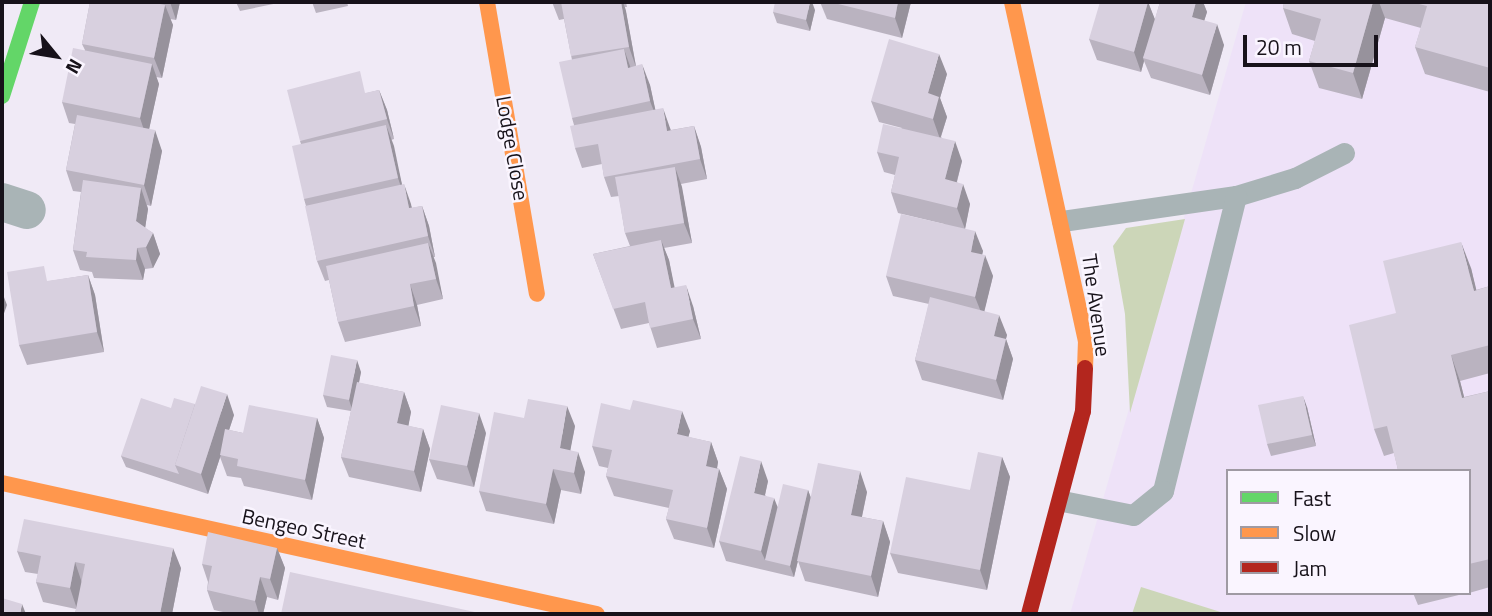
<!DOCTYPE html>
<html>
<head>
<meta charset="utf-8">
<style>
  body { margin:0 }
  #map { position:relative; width:1492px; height:616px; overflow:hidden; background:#f0eaf6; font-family:"Titillium Web",sans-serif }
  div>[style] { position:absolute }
  .built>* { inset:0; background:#eee2f8 }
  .green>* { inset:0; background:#ccd6b8 }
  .lane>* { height:21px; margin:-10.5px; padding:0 10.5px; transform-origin:10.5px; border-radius:10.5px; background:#a9b4b6 }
  .street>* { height:38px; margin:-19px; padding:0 19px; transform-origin:19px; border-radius:19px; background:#a9b4b6 }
  .fast>* { height:16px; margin:-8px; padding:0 8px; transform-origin:8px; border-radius:8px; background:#63d668 }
  .slow>* { height:16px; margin:-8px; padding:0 8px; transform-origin:8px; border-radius:8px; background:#ff974d }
  .jam>* { height:16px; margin:-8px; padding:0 8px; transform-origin:8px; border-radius:8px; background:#b3261e }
  .wall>* { inset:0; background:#bab3c0 }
  .shaded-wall>* { inset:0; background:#97929c }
  .building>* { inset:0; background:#d8d0df }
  span { translate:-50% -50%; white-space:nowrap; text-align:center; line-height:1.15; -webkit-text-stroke:5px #faf5ff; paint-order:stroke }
  .street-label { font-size:21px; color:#17121a }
  .frame { position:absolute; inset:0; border:4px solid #17121a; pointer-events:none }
  .legend { position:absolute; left:1226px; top:469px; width:245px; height:126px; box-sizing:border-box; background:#faf5ff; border:2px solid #9f9aa3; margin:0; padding:9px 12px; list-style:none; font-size:21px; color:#17121a }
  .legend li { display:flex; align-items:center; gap:14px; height:35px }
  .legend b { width:35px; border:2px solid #9f9aa3 }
  .north { position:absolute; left:21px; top:21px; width:70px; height:70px; -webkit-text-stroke:5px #faf5ff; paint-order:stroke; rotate:120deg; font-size:19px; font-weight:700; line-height:28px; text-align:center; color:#17121a }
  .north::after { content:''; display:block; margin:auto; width:24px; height:32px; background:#17121a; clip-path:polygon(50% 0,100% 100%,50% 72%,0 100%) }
  .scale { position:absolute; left:1243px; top:35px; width:135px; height:32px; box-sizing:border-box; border:4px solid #17121a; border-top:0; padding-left:9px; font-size:21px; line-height:24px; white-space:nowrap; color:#17121a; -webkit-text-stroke:5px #faf5ff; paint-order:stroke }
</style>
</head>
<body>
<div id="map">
  <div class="built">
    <div style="clip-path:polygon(evenodd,1246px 2px,1490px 2px,1490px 614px,1070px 614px,1246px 2px,1228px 471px,1469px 471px,1469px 593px,1228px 593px,1228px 471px)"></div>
  </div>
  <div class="green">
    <div style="clip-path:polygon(1185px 219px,1173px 262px,1130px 413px,1125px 314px,1113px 246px,1126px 228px)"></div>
    <div style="clip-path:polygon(1141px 587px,1227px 614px,1132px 614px)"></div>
  </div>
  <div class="lane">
    <div style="left:1236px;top:196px;width:62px;rotate:-17deg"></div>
    <div style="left:1295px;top:178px;width:55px;rotate:-27deg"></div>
    <div style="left:1062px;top:221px;width:176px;rotate:-8.2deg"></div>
    <div style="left:1236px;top:196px;width:304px;rotate:103.9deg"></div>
    <div style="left:1163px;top:491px;width:38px;rotate:141deg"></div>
    <div style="left:1133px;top:515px;width:72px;rotate:-168.8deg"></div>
  </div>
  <div class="street">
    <div style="left:2px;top:202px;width:26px;rotate:18deg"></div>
  </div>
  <div class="fast">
    <div style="left:2px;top:96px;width:99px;rotate:-72.3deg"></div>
  </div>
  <div class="slow">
    <div style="left:487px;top:2px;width:296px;rotate:80.3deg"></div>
    <div style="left:1012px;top:2px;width:346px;rotate:77.7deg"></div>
    <div style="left:1086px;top:340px;width:28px;rotate:92deg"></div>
    <div style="left:2px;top:483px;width:609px;rotate:12.42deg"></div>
  </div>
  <div class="jam">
    <div style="left:1029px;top:614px;width:210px;rotate:-75.1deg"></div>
    <div style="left:1083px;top:411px;width:43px;rotate:-87.3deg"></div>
  </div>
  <div class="wall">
    <div style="clip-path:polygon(90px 2px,180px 2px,176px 20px,170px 19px,173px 25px,162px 78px,156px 77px,159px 84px,149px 129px,162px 151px,151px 206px,147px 205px,148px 209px,145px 228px,153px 233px,160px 254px,153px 268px,145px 269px,143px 280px,94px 278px,92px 272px,80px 270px,73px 250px,81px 192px,73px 191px,66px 170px,75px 124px,69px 123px,62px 102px,85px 50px,82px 44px)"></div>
    <div style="clip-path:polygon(236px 2px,283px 2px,240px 11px)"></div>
    <div style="clip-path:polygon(312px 2px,347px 2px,348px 6px,316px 13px)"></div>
    <div style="clip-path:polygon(552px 2px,626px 2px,627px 7px,625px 7px,636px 66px,650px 85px,655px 109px,670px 128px,671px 130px,694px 126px,701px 147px,707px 179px,681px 184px,692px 243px,664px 248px,669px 260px,674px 288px,693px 306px,701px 339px,657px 348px,649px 323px,621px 329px,593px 254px,630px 246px,625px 233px,619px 196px,611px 197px,604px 177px,602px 164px,582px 168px,575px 148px,574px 125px,572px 118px,572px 60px,564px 19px,559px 20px)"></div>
    <div style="clip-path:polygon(820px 2px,911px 2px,902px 38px,827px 19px)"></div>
    <div style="clip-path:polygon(1148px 2px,1155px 20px,1160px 2px,1203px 2px,1207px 12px,1204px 21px,1224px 45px,1210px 95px,1151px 78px,1144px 61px,1141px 72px,1097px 60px,1089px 39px)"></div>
    <div style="clip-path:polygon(1284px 2px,1490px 2px,1490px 92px,1425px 74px,1415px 47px,1421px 28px,1385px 18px,1362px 99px,1319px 88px,1309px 61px,1315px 41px,1292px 34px,1283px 8px)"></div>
    <div style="clip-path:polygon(815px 10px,810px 31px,777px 23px,773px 12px)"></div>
    <div style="clip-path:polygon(947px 74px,940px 98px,947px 117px,941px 137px,962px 161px,957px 182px,970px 204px,965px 229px,983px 251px,982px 255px,993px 276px,984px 311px,1007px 335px,1006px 339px,1013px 359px,1003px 400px,922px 380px,915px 360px,929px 304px,893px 296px,886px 276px,944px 224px,898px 213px,891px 192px,895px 175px,884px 172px,877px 152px,902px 128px,879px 122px,871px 101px)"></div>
    <div style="clip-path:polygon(379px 90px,387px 110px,394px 139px,391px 140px,402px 185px,412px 208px,422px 206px,429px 226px,435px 257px,433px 257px,443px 299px,417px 305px,421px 326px,345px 342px,338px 322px,329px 280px,325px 281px,317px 261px,306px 206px,304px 199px,301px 144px,300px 141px,367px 93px)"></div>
    <div style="clip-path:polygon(1471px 268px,1476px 290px,1490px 286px,1490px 373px,1460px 381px,1464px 397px,1490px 391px,1490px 587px,1469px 593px,1469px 471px,1398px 470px,1394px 453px,1384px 456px,1374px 429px,1396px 313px)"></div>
    <div style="clip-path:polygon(88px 275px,95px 295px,104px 352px,27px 365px,19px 345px,50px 281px)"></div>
    <div style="clip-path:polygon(361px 372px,359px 383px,404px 392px,411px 412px,408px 426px,423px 429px,430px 449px,421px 492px,349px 477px,341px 457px,351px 411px,327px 407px,323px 395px)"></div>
    <div style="clip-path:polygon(195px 404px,234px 415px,229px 430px,243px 433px,317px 418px,324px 438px,312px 500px,244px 486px,241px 478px,227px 476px,220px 457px,208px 494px,126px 467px,121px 456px,171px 408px)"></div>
    <div style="clip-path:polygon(1307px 407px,1316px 446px,1271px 456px,1267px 444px)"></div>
    <div style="clip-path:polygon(575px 426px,570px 450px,585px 472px,581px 494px,561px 490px,554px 524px,486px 511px,479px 491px)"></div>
    <div style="clip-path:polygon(690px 431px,688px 437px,711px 442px,718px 462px,717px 468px,719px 469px,727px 489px,714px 548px,674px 539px,666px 519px,669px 508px,614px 496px,606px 476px,608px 468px,599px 466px,592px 446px)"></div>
    <div style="clip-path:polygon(486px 433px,474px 487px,437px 479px,429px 459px)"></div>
    <div style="clip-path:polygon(1002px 457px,1010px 477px,987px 590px,898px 573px,890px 553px,970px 490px)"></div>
    <div style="clip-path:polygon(768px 481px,765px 495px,777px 507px,808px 490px,811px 498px,867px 492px,862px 517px,883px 521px,890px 542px,878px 597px,805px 581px,798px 561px,794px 577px,726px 561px,719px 541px)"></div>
    <div style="clip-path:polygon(277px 548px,285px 568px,278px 600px,267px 597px,263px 614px,232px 614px,214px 610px,207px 590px,208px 582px,202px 564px)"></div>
    <div style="clip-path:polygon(17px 551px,181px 568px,172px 614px,75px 614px,76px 609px,43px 602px,36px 582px,38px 574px,25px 572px)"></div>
    <div style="clip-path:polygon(1413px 593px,1467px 593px,1418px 605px)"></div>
  </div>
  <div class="shaded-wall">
    <div style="clip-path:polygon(170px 2px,180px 2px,176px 20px)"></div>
    <div style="clip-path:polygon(621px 2px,623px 2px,626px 11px,636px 67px,629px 47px)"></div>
    <div style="clip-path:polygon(810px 2px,812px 2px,815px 10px,810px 31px,806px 20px)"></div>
    <div style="clip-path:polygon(898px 2px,911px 2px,902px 38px,895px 18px)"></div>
    <div style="clip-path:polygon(1148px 2px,1156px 22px,1143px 58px,1144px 61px,1141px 72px,1134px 52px)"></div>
    <div style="clip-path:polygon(1196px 2px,1203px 2px,1207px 12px,1199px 37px,1192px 17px)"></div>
    <div style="clip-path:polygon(1373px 2px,1379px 2px,1385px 18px,1362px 99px,1353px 73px)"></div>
    <div style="clip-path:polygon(165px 5px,173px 25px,162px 78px,154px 58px)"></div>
    <div style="clip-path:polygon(1217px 24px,1224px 45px,1210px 95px,1202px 75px)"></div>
    <div style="clip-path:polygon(624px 49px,631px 69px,628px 68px)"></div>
    <div style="clip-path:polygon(939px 54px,947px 74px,940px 98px,947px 117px,940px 139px,933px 119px,928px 93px)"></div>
    <div style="clip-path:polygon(152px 64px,159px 84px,147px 139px,140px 118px)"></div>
    <div style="clip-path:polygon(642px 64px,650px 85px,658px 122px,650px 101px)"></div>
    <div style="clip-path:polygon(379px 90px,387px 110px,394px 139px,387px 119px)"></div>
    <div style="clip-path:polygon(663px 108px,670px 128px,674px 151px,667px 131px)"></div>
    <div style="clip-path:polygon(386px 125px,394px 146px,405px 199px,398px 178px)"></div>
    <div style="clip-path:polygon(694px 126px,701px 147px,707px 179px,700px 159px)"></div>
    <div style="clip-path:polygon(155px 130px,162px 151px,151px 206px,144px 185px)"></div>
    <div style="clip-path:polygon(955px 141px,962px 161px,952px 200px,945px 179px)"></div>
    <div style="clip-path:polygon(675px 167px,682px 187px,692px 243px,684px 223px)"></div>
    <div style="clip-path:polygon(404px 184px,411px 204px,416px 229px,409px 208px)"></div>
    <div style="clip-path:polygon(963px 184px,970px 204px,965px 229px,957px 208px)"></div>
    <div style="clip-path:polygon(141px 188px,148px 209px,143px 242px,136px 221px)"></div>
    <div style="clip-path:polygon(422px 206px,429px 226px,435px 257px,428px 236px)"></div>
    <div style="clip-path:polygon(975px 231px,983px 251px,978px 272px,971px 252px)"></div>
    <div style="clip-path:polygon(153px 233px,160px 254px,153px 268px,146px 247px)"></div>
    <div style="clip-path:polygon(661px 240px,669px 260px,679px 309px,671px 288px)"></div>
    <div style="clip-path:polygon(1461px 242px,1471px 268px,1483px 317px,1474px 291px)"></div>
    <div style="clip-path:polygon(428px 243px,436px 263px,443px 299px,436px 279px)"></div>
    <div style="clip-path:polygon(137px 248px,145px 269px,143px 280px,136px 260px)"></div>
    <div style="clip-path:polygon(985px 255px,993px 276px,983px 317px,975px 297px)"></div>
    <div style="clip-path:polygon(88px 275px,95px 295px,104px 352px,97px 332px)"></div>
    <div style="clip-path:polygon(410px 284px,417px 305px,421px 326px,414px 306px)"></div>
    <div style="clip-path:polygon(686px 285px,693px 306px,701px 339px,693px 319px)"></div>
    <div style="clip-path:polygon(2px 292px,7px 305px,2px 319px)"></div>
    <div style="clip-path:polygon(999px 315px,1007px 335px,1001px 356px,994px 336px)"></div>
    <div style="clip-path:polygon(1006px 339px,1013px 359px,1003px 400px,996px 380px)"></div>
    <div style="clip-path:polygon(1451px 355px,1460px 381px,1471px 424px,1462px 398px)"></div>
    <div style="clip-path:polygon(357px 360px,361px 372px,353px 412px,349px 400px)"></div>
    <div style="clip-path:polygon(404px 392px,411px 412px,405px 444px,397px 423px)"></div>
    <div style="clip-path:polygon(227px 394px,234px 415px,208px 494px,201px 474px)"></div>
    <div style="clip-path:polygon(1303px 396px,1307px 407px,1316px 446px,1312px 435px)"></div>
    <div style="clip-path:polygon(567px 406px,575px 426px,567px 468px,560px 448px)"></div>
    <div style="clip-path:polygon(682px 411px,690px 431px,684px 454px,677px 434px)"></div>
    <div style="clip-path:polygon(479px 413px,486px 433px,474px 487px,467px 466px)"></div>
    <div style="clip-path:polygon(317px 418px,324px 438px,312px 500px,305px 480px)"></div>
    <div style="clip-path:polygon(423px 429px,430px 449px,421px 492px,414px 471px)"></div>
    <div style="clip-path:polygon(711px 442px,718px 462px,714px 487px,706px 466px)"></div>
    <div style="clip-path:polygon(578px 452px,585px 472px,581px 494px,574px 473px)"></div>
    <div style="clip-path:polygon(1002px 457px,1010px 477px,987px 590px,980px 570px)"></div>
    <div style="clip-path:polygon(761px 461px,768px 481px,761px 513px,754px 493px)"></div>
    <div style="clip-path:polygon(553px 469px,561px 490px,554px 524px,546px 504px)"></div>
    <div style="clip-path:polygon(719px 469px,727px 489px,714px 548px,707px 528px)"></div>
    <div style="clip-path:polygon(860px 471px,867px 492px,858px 535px,851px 515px)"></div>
    <div style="clip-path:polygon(808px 490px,812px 501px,794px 577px,790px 566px)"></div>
    <div style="clip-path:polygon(774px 498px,782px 518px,765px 560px,761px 551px)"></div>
    <div style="clip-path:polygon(883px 521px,890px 542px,878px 597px,871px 576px)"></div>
    <div style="clip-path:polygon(173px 548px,181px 568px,172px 614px,160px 614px)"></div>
    <div style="clip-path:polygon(277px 548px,285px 568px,278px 600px,270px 579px)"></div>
    <div style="clip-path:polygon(75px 562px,82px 583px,77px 609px,70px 588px)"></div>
    <div style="clip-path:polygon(260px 577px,267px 597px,263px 614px,259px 614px,255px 601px)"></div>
    <div style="clip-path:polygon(22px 604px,26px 614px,20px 614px)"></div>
  </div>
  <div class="building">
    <div style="clip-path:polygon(90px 2px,150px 2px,165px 5px,154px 58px,82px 44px)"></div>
    <div style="clip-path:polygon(561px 2px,621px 2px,629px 47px,571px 56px)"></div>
    <div style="clip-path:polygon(775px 2px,810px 2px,806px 20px,773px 12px)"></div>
    <div style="clip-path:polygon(830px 2px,898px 2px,895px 18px)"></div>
    <div style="clip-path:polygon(1100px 2px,1148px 2px,1134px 52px,1089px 39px)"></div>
    <div style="clip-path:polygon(1160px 2px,1196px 2px,1192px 17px,1217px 24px,1202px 75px,1143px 58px)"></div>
    <div style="clip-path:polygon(1284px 2px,1373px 2px,1353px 73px,1309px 61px,1321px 19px,1283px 8px)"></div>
    <div style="clip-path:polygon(1411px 2px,1490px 2px,1490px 68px,1415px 47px,1427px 6px)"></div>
    <div style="clip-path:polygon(889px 39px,939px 54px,928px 93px,939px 97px,933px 119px,871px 101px)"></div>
    <div style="clip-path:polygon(73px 48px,152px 64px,140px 118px,62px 102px)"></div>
    <div style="clip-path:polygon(624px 49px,628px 68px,642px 64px,650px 101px,572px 118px,559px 62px)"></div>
    <div style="clip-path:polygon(360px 71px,365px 93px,379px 90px,387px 119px,300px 141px,287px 90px)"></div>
    <div style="clip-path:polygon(663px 108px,667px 131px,694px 126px,700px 159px,604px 177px,598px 144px,575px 148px,570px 126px)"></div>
    <div style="clip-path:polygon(77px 115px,155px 130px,144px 185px,66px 170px)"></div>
    <div style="clip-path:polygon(883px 124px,955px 141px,945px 179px,963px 184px,957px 208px,891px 192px,899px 157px,877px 152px)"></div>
    <div style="clip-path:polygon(386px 125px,398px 178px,304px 199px,292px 146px)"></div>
    <div style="clip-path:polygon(675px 167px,684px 223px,625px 233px,615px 177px)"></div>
    <div style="clip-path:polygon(83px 180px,141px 188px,136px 221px,153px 233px,146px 247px,137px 248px,136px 260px,86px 257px,87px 252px,73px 250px)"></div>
    <div style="clip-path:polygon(404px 184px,409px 208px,422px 206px,428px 236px,317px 261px,305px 206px)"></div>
    <div style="clip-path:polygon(901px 214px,975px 231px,971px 252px,985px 255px,975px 297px,886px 276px)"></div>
    <div style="clip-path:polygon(661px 240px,671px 288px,686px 285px,693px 319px,650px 328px,645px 302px,613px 309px,593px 254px)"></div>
    <div style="clip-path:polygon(1461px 242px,1474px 291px,1490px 286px,1490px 345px,1451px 355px,1462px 398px,1490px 391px,1490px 559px,1469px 564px,1469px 471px,1395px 471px,1398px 470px,1387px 426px,1374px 429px,1349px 325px,1396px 313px,1383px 261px)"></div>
    <div style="clip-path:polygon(428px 243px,436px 279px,410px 284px,414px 306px,338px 322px,326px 266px)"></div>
    <div style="clip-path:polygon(44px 266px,47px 281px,88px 275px,97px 332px,19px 345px,7px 272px)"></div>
    <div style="clip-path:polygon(930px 297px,999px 315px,994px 336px,1006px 339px,996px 380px,915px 360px)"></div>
    <div style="clip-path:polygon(331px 355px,357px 360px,349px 400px,323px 395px)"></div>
    <div style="clip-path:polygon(357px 382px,404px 392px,397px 423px,423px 429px,414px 471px,341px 457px)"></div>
    <div style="clip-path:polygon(201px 386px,227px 394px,201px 474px,175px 465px)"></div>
    <div style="clip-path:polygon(1303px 396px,1312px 435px,1267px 444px,1258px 405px)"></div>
    <div style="clip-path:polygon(141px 398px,171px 408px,174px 398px,195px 404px,175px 465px,179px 474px,121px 456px)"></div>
    <div style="clip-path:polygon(528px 399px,567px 406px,560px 448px,578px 452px,574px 473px,553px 469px,546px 504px,479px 491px,494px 412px,524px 418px)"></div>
    <div style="clip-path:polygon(633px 400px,682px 411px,677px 434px,711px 442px,706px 466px,719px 469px,707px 528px,666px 519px,673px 490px,606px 476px,612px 450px,592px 446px,601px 403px,630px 410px)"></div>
    <div style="clip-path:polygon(249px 405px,317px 418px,305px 480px,237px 466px,238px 459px,220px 455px,225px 429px,243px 433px)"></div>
    <div style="clip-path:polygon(441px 405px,479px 413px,467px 466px,429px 459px)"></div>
    <div style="clip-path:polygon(978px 452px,1002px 457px,980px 570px,890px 553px,906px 477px,970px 490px)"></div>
    <div style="clip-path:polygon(740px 456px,761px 461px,754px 493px,774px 498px,761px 551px,719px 541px)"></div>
    <div style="clip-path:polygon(818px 463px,860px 471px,851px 515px,883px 521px,871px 576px,797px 561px)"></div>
    <div style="clip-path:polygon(783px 484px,808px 490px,790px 566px,765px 560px)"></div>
    <div style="clip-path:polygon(24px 519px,173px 548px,160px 614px,75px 614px,85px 564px,75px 562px,70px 588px,36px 582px,41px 556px,17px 551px)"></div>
    <div style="clip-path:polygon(208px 532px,277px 548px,270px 579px,260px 577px,255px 601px,207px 590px,212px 566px,202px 564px)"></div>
    <div style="clip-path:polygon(290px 572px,484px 614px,281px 614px)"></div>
    <div style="clip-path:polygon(2px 598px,22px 604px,20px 614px,2px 614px)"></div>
  </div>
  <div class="street-label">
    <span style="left:513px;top:148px;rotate:80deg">Lodge Close</span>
    <span style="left:1097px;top:305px;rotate:82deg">The Avenue</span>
    <span style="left:304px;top:528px;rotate:12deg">Bengeo Street</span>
  </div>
  <div class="frame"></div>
  <ul class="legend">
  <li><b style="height:9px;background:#63d668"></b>Fast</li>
  <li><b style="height:9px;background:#ff974d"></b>Slow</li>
  <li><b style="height:9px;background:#b3261e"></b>Jam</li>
  </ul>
  <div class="north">N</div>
  <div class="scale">20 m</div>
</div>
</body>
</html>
